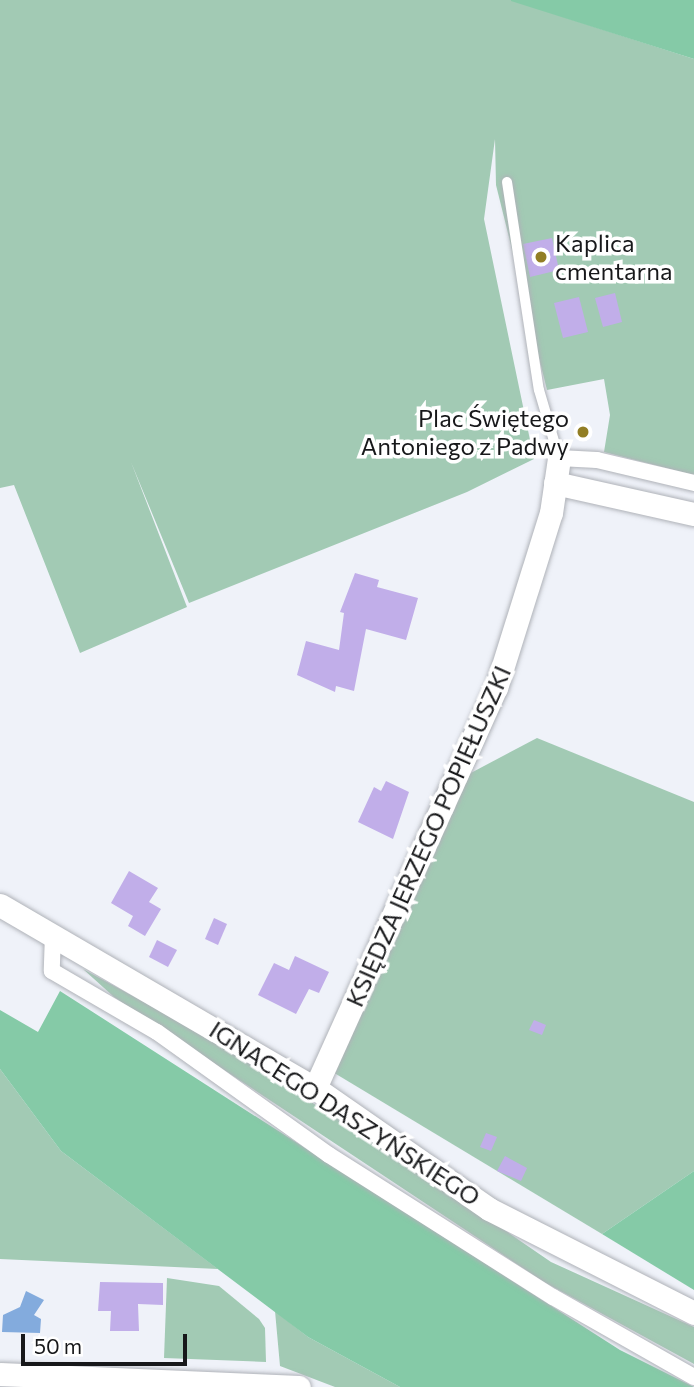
<!DOCTYPE html>
<html>
<head>
<meta charset="utf-8">
<style>
  body { margin:0 }
  #map { position:relative; width:694px; height:1387px; overflow:hidden; background:#eff2f9; font-family:Commissioner,sans-serif }
  div>[style] { position:absolute }
  .green>* { inset:0; background:#a2cab4 }
  .forest>* { inset:0; background:#85caa7 }
  .water>* { inset:0; background:#83abdd }
  .building>* { inset:0; background:#c1aee9 }
  .roads { filter:drop-shadow(0 0 2px #afb2b8) drop-shadow(0 0 2px #afb2b8) }
  .service>* { height:10px; margin:-5px; padding:0 5px; transform-origin:5px; border-radius:5px; background:#fff }
  .pedestrian>* { height:16px; margin:-8px; padding:0 8px; transform-origin:8px; border-radius:8px; background:#fff }
  .minor>* { height:23px; margin:-11.5px; padding:0 11.5px; transform-origin:11.5px; border-radius:11.5px; background:#fff }
  .dots>* { width:19px; height:19px; translate:-50% -50%; box-sizing:border-box; border:4px solid #fff; border-radius:50% }
  span { translate:-50% -50%; white-space:nowrap; text-align:center; line-height:1.15; -webkit-text-stroke:7px #fff; paint-order:stroke }
  .poi-label { font-size:24px; color:#17181a }
  .left { translate:0 -50%; text-align:left }
  .right { translate:-100% -50%; text-align:right }
  .street-label { font-size:24px; color:#17181a }
  .scale { position:absolute; left:21px; top:1334px; width:166px; height:32px; box-sizing:border-box; border:4px solid #17181a; border-top:0; padding-left:9px; font-size:21px; line-height:24px; white-space:nowrap; color:#17181a; -webkit-text-stroke:5px #fff; paint-order:stroke }
</style>
</head>
<body>
<div id="map">
  <div class="green">
    <div style="clip-path:polygon(0 0,511px 0,694px 59px,694px 475px,604px 452px,610px 415px,604px 379px,547px 390px,496px 185px,495px 139px,484px 219px,534px 459px,467px 492px,189px 603px,131px 462px,187px 607px,80px 653px,14px 485px,0 488px)"></div>
    <div style="clip-path:polygon(537px 738px,694px 802px,694px 1171px,602px 1234px,331px 1071px,467px 775px)"></div>
    <div style="clip-path:polygon(83px 969px,188px 1026px,379px 1144px,551px 1262px,694px 1327px,694px 1364px,544px 1282px,114px 997px)"></div>
    <div style="clip-path:polygon(0 1069px,61px 1151px,218px 1269px,0 1259px)"></div>
    <div style="clip-path:polygon(167px 1278px,219px 1286px,259px 1319px,265px 1328px,266px 1362px,164px 1358px)"></div>
    <div style="clip-path:polygon(275px 1311px,308px 1337px,400px 1387px,335px 1387px,280px 1366px)"></div>
  </div>
  <div class="forest">
    <div style="clip-path:polygon(694px 0,694px 59px,511px 1px,511px 0)"></div>
    <div style="clip-path:polygon(60px 991px,620px 1350px,694px 1387px,400px 1387px,308px 1337px,61px 1151px,0 1069px,0 1010px,38px 1032px)"></div>
    <div style="clip-path:polygon(694px 1171px,694px 1290px,602px 1234px)"></div>
  </div>
  <div class="water">
    <div style="clip-path:polygon(26px 1291px,44px 1300px,34px 1315px,41px 1319px,40px 1333px,2px 1332px,3px 1315px,20px 1307px)"></div>
  </div>
  <div class="building">
    <div style="clip-path:polygon(552px 238px,559px 270px,530px 277px,523px 244px)"></div>
    <div style="clip-path:polygon(615px 293px,622px 322px,603px 327px,595px 298px)"></div>
    <div style="clip-path:polygon(579px 297px,588px 332px,563px 338px,554px 303px)"></div>
    <div style="clip-path:polygon(355px 573px,379px 580px,377px 587px,418px 598px,406px 640px,366px 629px,354px 691px,336px 686px,335px 692px,297px 675px,306px 641px,339px 650px,344px 613px,340px 612px)"></div>
    <div style="clip-path:polygon(386px 781px,409px 792px,393px 839px,358px 822px,374px 787px,381px 791px)"></div>
    <div style="clip-path:polygon(129px 871px,158px 888px,149px 902px,161px 909px,145px 936px,128px 926px,133px 916px,111px 903px)"></div>
    <div style="clip-path:polygon(214px 918px,227px 924px,218px 945px,205px 939px)"></div>
    <div style="clip-path:polygon(157px 940px,177px 950px,168px 967px,149px 957px)"></div>
    <div style="clip-path:polygon(295px 956px,329px 972px,319px 993px,309px 989px,296px 1014px,258px 995px,274px 963px,289px 970px)"></div>
    <div style="clip-path:polygon(534px 1020px,546px 1025px,542px 1035px,529px 1030px)"></div>
    <div style="clip-path:polygon(486px 1133px,497px 1137px,491px 1151px,480px 1147px)"></div>
    <div style="clip-path:polygon(505px 1156px,527px 1168px,521px 1181px,497px 1171px)"></div>
    <div style="clip-path:polygon(100px 1282px,163px 1283px,163px 1305px,138px 1304px,139px 1331px,110px 1331px,111px 1311px,98px 1311px)"></div>
  </div>
  <div class="roads">
    <div class="service">
      <div style="left:507px;top:182px;width:210px;rotate:81.3deg"></div>
      <div style="left:539px;top:390px;width:71px;rotate:73.6deg"></div>
    </div>
    <div class="pedestrian">
      <div style="left:559px;top:458px;width:38px;rotate:3deg"></div>
      <div style="left:597px;top:460px;width:100px;rotate:13.3deg"></div>
      <div style="left:53px;top:934px;width:37px;rotate:92deg"></div>
      <div style="left:52px;top:971px;width:121px;rotate:30.2deg"></div>
      <div style="left:157px;top:1032px;width:211px;rotate:35.6deg"></div>
      <div style="left:329px;top:1155px;width:265px;rotate:32.4deg"></div>
      <div style="left:553px;top:1297px;width:162px;rotate:29.6deg"></div>
    </div>
    <div class="minor">
      <div style="left:555px;top:483px;width:142px;rotate:12.6deg"></div>
      <div style="left:0;top:905px;width:364px;rotate:30.2deg"></div>
      <div style="left:315px;top:1088px;width:212px;rotate:34.8deg"></div>
      <div style="left:489px;top:1209px;width:230px;rotate:26.9deg"></div>
      <div style="left:315px;top:1088px;width:439px;rotate:-65.7deg"></div>
      <div style="left:496px;top:688px;width:183px;rotate:-72.6deg"></div>
      <div style="left:551px;top:513px;width:56px;rotate:-81.7deg"></div>
      <div style="left:0;top:1374px;width:299px;rotate:2.5deg"></div>
    </div>
  </div>
  <div class="dots">
    <div style="left:541px;top:257px;background:#927e25"></div>
    <div style="left:583px;top:432px;background:#927e25"></div>
  </div>
  <div class="poi-label">
    <span class="left" style="left:555px;top:257px">Kaplica<br>cmentarna</span>
    <span class="right" style="left:569px;top:432px">Plac Świętego<br>Antoniego z Padwy</span>
  </div>
  <div class="street-label">
    <span style="left:428px;top:836px;rotate:-66deg">KSIĘDZA JERZEGO POPIEŁUSZKI</span>
    <span style="left:345px;top:1113px;rotate:33deg">IGNACEGO DASZYŃSKIEGO</span>
  </div>
  <div class="scale">50 m</div>
</div>
</body>
</html>
